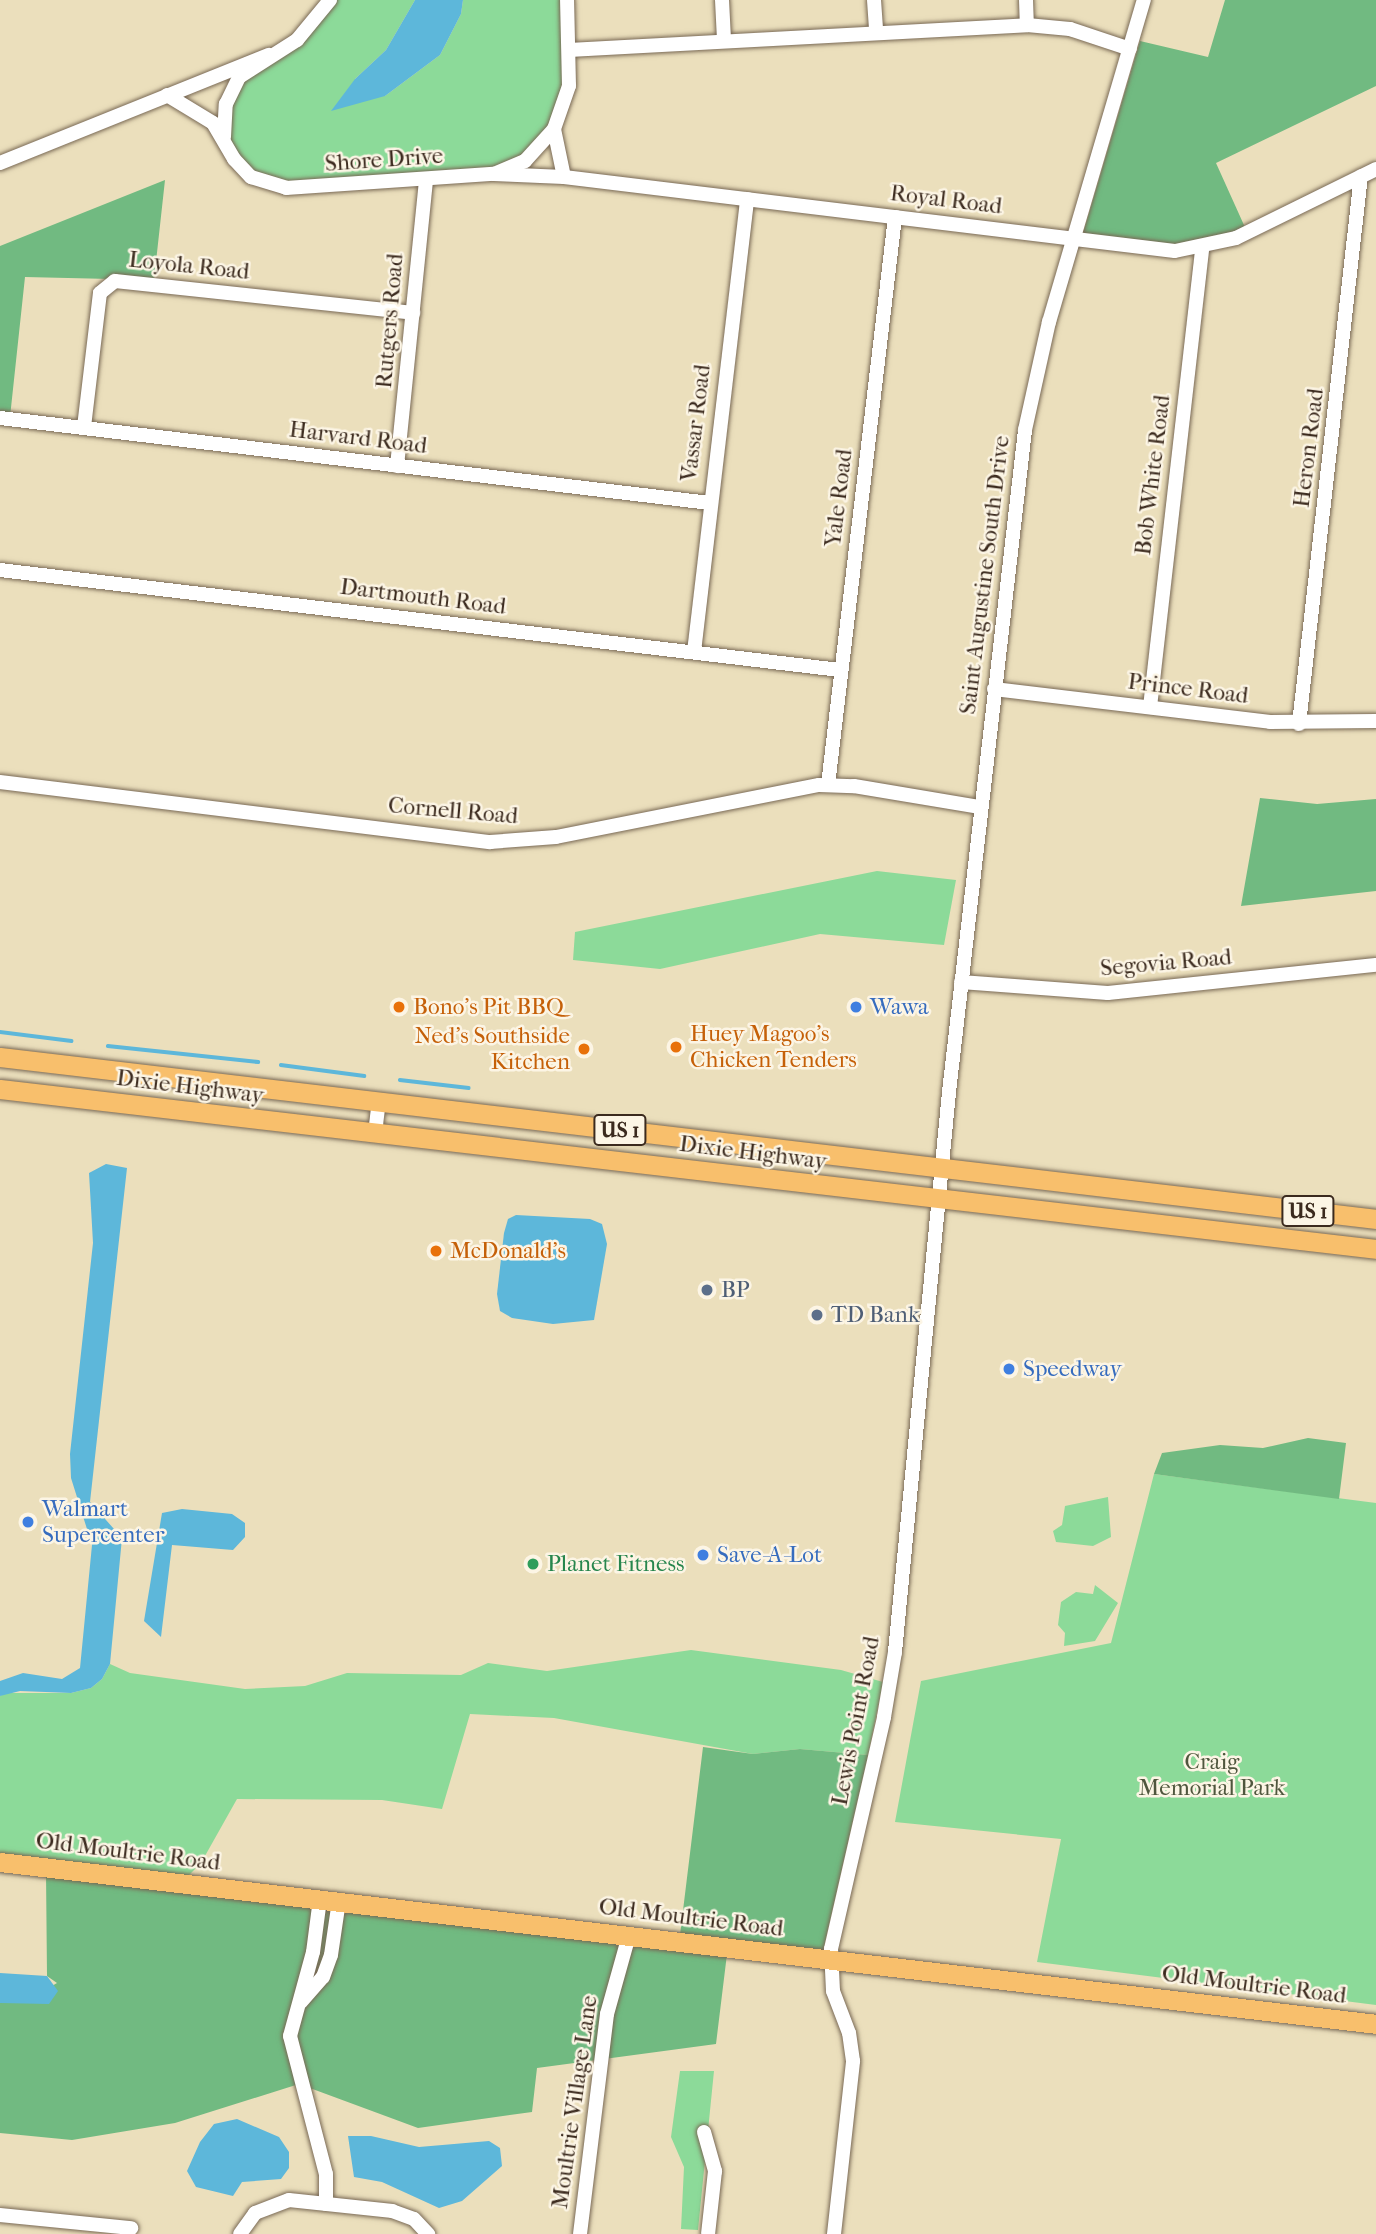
<!DOCTYPE html>
<html>
<head>
<meta charset="utf-8">
<style>
  body { margin:0 }
  #map { position:relative; width:1376px; height:2234px; overflow:hidden; background:#ebdfbc; font-family:"IM FELL French Canon",serif }
  div>[style] { position:absolute }
  .green>* { inset:0; background:#8cda99 }
  .forest>* { inset:0; background:#71ba81 }
  .water>* { inset:0; background:#5db7da }
  .stream>* { height:3.5px; margin:-1.75px; padding:0 1.75px; transform-origin:1.75px; border-radius:1.75px; background:#5db7da }
  .roads { filter:drop-shadow(0 0 2px #796955) drop-shadow(0 0 2px #796955) }
  .minor>* { height:14px; margin:-7px; padding:0 7px; transform-origin:7px; border-radius:7px; background:#fff }
  .major>* { height:19px; margin:-9.5px; padding:0 9.5px; transform-origin:9.5px; border-radius:9.5px; background:#f8bf6c }
  .dots>* { width:19px; height:19px; translate:-50% -50%; box-sizing:border-box; border:4px solid #fcf5e5; border-radius:50% }
  span { translate:-50% -50%; white-space:nowrap; text-align:center; line-height:1.15; -webkit-text-stroke:5px #fcf5e5; paint-order:stroke }
  .shield-label span { padding:2px 5px; background:#fcf5e5; border:2px solid; border-radius:5px; -webkit-text-stroke-width:0 }
  .shield-label { font-size:21px; color:#3b2a1e; font-weight:700 }
  .street-label { font-size:23px; color:#3b2a1e }
  .food-label { font-size:23px; color:#c56008 }
  .left { translate:0 -50%; text-align:left }
  .right { translate:-100% -50%; text-align:right }
  .shop-label { font-size:23px; color:#366cbe }
  .service-label { font-size:23px; color:#4e5e75 }
  .leisure-label { font-size:23px; color:#27864d }
  .park-label { font-size:23px; color:#4f563d }
</style>
</head>
<body>
<div id="map">
  <div class="green">
    <div style="clip-path:polygon(323px 0,415px 0,386px 50px,355px 79px,385px 96px,440px 55px,461px 14px,463px 0,568px 0,570px 24px,556px 126px,514px 169px,269px 186px,231px 153px,229px 106px,250px 72px,287px 50px)"></div>
    <div style="clip-path:polygon(877px 871px,956px 880px,944px 945px,820px 934px,660px 969px,573px 960px,575px 932px)"></div>
    <div style="clip-path:polygon(1154px 1474px,1376px 1503px,1376px 2005px,1037px 1962px,1061px 1839px,895px 1822px,921px 1681px,1111px 1643px)"></div>
    <div style="clip-path:polygon(1108px 1497px,1111px 1537px,1093px 1546px,1056px 1542px,1053px 1531px,1062px 1525px,1065px 1506px)"></div>
    <div style="clip-path:polygon(1095px 1585px,1118px 1603px,1095px 1641px,1064px 1646px,1065px 1633px,1058px 1625px,1061px 1602px,1076px 1592px,1093px 1594px)"></div>
    <div style="clip-path:polygon(691px 1650px,841px 1670px,883px 1682px,868px 1755px,800px 1749px,753px 1754px,554px 1718px,470px 1714px,442px 1809px,382px 1800px,237px 1799px,201px 1863px,187px 1877px,0 1855px,0 1696px,5px 1693px,71px 1693px,91px 1688px,102px 1679px,110px 1664px,130px 1673px,245px 1689px,305px 1686px,347px 1673px,461px 1675px,488px 1663px,547px 1671px)"></div>
    <div style="clip-path:polygon(680px 2071px,714px 2071px,698px 2230px,681px 2229px,684px 2167px,671px 2137px)"></div>
  </div>
  <div class="forest">
    <div style="clip-path:polygon(1225px 0,1376px 0,1376px 86px,1216px 163px,1248px 234px,1200px 251px,1081px 240px,1140px 41px,1208px 57px)"></div>
    <div style="clip-path:polygon(165px 180px,154px 280px,25px 277px,10px 417px,0 415px,0 246px)"></div>
    <div style="clip-path:polygon(1260px 798px,1317px 804px,1376px 799px,1376px 891px,1241px 906px)"></div>
    <div style="clip-path:polygon(1308px 1438px,1346px 1443px,1339px 1499px,1154px 1474px,1162px 1453px,1220px 1445px,1263px 1448px)"></div>
    <div style="clip-path:polygon(703px 1747px,753px 1754px,800px 1749px,868px 1755px,823px 1951px,680px 1935px)"></div>
    <div style="clip-path:polygon(46px 1873px,727px 1954px,716px 2044px,537px 2068px,532px 2112px,418px 2128px,299px 2084px,175px 2123px,72px 2140px,0 2133px,0 2003px,23px 2003px,57px 1983px,47px 1976px)"></div>
  </div>
  <div class="water">
    <div style="clip-path:polygon(415px 0,463px 0,461px 14px,440px 55px,385px 96px,331px 111px,355px 79px,386px 50px)"></div>
    <div style="clip-path:polygon(106px 1164px,127px 1168px,90px 1502px,122px 1538px,110px 1664px,102px 1679px,91px 1688px,71px 1693px,20px 1691px,0 1696px,0 1681px,23px 1673px,62px 1679px,80px 1668px,92px 1545px,71px 1478px,70px 1454px,93px 1243px,89px 1173px)"></div>
    <div style="clip-path:polygon(516px 1215px,590px 1219px,602px 1224px,607px 1244px,594px 1320px,553px 1324px,512px 1318px,500px 1311px,497px 1294px,504px 1233px,508px 1219px)"></div>
    <div style="clip-path:polygon(182px 1509px,232px 1514px,245px 1523px,245px 1537px,233px 1550px,172px 1545px,161px 1637px,144px 1621px,162px 1513px)"></div>
    <div style="clip-path:polygon(0 1973px,47px 1976px,58px 1991px,49px 2004px,0 2003px)"></div>
    <div style="clip-path:polygon(237px 2119px,279px 2137px,289px 2152px,289px 2168px,281px 2179px,242px 2182px,233px 2196px,196px 2187px,187px 2171px,200px 2142px,214px 2124px)"></div>
    <div style="clip-path:polygon(348px 2136px,371px 2136px,419px 2147px,489px 2141px,500px 2148px,502px 2166px,462px 2201px,439px 2208px,382px 2182px,354px 2177px)"></div>
  </div>
  <div class="stream">
    <div style="left:0;top:1032px;width:72px;rotate:7.2deg"></div>
    <div style="left:108px;top:1046px;width:151px;rotate:6.1deg"></div>
    <div style="left:281px;top:1065px;width:84px;rotate:7.5deg"></div>
    <div style="left:400px;top:1080px;width:69px;rotate:6.6deg"></div>
  </div>
  <div class="roads">
    <div class="minor">
      <div style="left:722px;top:0;width:40px;rotate:87.1deg"></div>
      <div style="left:874px;top:0;width:30px;rotate:86deg"></div>
      <div style="left:1026px;top:0;width:25px;rotate:88deg"></div>
      <div style="left:569px;top:50px;width:459px;rotate:-3.1deg"></div>
      <div style="left:1027px;top:25px;width:43px;rotate:5.3deg"></div>
      <div style="left:1070px;top:29px;width:63px;rotate:18.4deg"></div>
      <div style="left:167px;top:95px;width:54px;rotate:31.3deg"></div>
      <div style="left:213px;top:123px;width:42px;rotate:59.7deg"></div>
      <div style="left:234px;top:159px;width:25px;rotate:47deg"></div>
      <div style="left:251px;top:177px;width:37px;rotate:17deg"></div>
      <div style="left:286px;top:188px;width:208px;rotate:-3.9deg"></div>
      <div style="left:494px;top:174px;width:34px;rotate:-23deg"></div>
      <div style="left:525px;top:161px;width:43px;rotate:-47.8deg"></div>
      <div style="left:224px;top:137px;width:33px;rotate:-87deg"></div>
      <div style="left:226px;top:104px;width:30px;rotate:-64deg"></div>
      <div style="left:239px;top:77px;width:69px;rotate:-32.5deg"></div>
      <div style="left:297px;top:40px;width:52px;rotate:-50.5deg"></div>
      <div style="left:0;top:163px;width:290px;rotate:-21.9deg"></div>
      <div style="left:494px;top:174px;width:70px;rotate:2.5deg"></div>
      <div style="left:564px;top:177px;width:615px;rotate:6.91deg"></div>
      <div style="left:1175px;top:251px;width:62px;rotate:-12deg"></div>
      <div style="left:1236px;top:238px;width:156px;rotate:-26.2deg"></div>
      <div style="left:564px;top:177px;width:49px;rotate:-101.8deg"></div>
      <div style="left:554px;top:129px;width:46px;rotate:-70.8deg"></div>
      <div style="left:569px;top:86px;width:86px;rotate:-91.3deg"></div>
      <div style="left:0;top:418px;width:715px;rotate:6.83deg"></div>
      <div style="left:84px;top:427px;width:135px;rotate:-83.2deg"></div>
      <div style="left:100px;top:293px;width:19px;rotate:-39deg"></div>
      <div style="left:115px;top:281px;width:300px;rotate:6.1deg"></div>
      <div style="left:397px;top:466px;width:287px;rotate:-84.2deg"></div>
      <div style="left:0;top:570px;width:846px;rotate:6.79deg"></div>
      <div style="left:694px;top:652px;width:456px;rotate:-83.3deg"></div>
      <div style="left:994px;top:689px;width:278px;rotate:6.8deg"></div>
      <div style="left:1270px;top:722px;width:106px;rotate:-0.5deg"></div>
      <div style="left:1150px;top:707px;width:462px;rotate:-83.5deg"></div>
      <div style="left:1299px;top:724px;width:551px;rotate:-83.55deg"></div>
      <div style="left:0;top:782px;width:494px;rotate:7deg"></div>
      <div style="left:490px;top:842px;width:66px;rotate:-4.3deg"></div>
      <div style="left:556px;top:837px;width:268px;rotate:-11.2deg"></div>
      <div style="left:819px;top:785px;width:35px;rotate:2deg"></div>
      <div style="left:854px;top:786px;width:128px;rotate:9.5deg"></div>
      <div style="left:828px;top:785px;width:572px;rotate:-83.27deg"></div>
      <div style="left:961px;top:982px;width:147px;rotate:4.3deg"></div>
      <div style="left:1108px;top:993px;width:269px;rotate:-6deg"></div>
      <div style="left:375px;top:1133px;width:31px;rotate:-83deg"></div>
      <div style="left:320px;top:1899px;width:53px;rotate:97.5deg"></div>
      <div style="left:313px;top:1952px;width:87px;rotate:105.3deg"></div>
      <div style="left:290px;top:2036px;width:143px;rotate:75.4deg"></div>
      <div style="left:326px;top:2174px;width:30px;rotate:90deg"></div>
      <div style="left:301px;top:2002px;width:33px;rotate:-49deg"></div>
      <div style="left:323px;top:1977px;width:23px;rotate:-70deg"></div>
      <div style="left:331px;top:1955px;width:55px;rotate:-81.6deg"></div>
      <div style="left:704px;top:2132px;width:41px;rotate:74.2deg"></div>
      <div style="left:715px;top:2171px;width:63px;rotate:96.3deg"></div>
      <div style="left:0;top:2215px;width:132px;rotate:5.7deg"></div>
      <div style="left:240px;top:2234px;width:26px;rotate:-54deg"></div>
      <div style="left:255px;top:2213px;width:36px;rotate:-21deg"></div>
      <div style="left:289px;top:2200px;width:104px;rotate:6.1deg"></div>
      <div style="left:392px;top:2211px;width:23px;rotate:20deg"></div>
      <div style="left:414px;top:2219px;width:21px;rotate:47deg"></div>
      <div style="left:580px;top:2234px;width:222px;rotate:-83deg"></div>
      <div style="left:607px;top:2014px;width:82px;rotate:-74.4deg"></div>
      <div style="left:834px;top:2234px;width:174px;rotate:-83.7deg"></div>
      <div style="left:853px;top:2061px;width:28px;rotate:-98deg"></div>
      <div style="left:849px;top:2033px;width:45px;rotate:-110.9deg"></div>
      <div style="left:833px;top:1991px;width:42px;rotate:-92.7deg"></div>
      <div style="left:831px;top:1949px;width:238px;rotate:-77.1deg"></div>
      <div style="left:884px;top:1717px;width:66px;rotate:-80.4deg"></div>
      <div style="left:895px;top:1652px;width:563px;rotate:-84.49deg"></div>
      <div style="left:949px;top:1092px;width:666px;rotate:-83.45deg"></div>
      <div style="left:1025px;top:430px;width:111px;rotate:-77.5deg"></div>
      <div style="left:1049px;top:322px;width:336px;rotate:-73.6deg"></div>
    </div>
    <div class="major">
      <div style="left:0;top:1057px;width:1386px;rotate:6.71deg"></div>
      <div style="left:0;top:1089px;width:1385px;rotate:6.63deg"></div>
      <div style="left:0;top:1862px;width:1386px;rotate:6.71deg"></div>
    </div>
  </div>
  <div class="dots">
    <div style="left:399px;top:1007px;background:#e8710a"></div>
    <div style="left:856px;top:1007px;background:#3f7fe0"></div>
    <div style="left:676px;top:1047px;background:#e8710a"></div>
    <div style="left:584px;top:1049px;background:#e8710a"></div>
    <div style="left:436px;top:1251px;background:#e8710a"></div>
    <div style="left:707px;top:1290px;background:#5c6f8a"></div>
    <div style="left:817px;top:1315px;background:#5c6f8a"></div>
    <div style="left:1009px;top:1369px;background:#3f7fe0"></div>
    <div style="left:28px;top:1522px;background:#3f7fe0"></div>
    <div style="left:703px;top:1555px;background:#3f7fe0"></div>
    <div style="left:533px;top:1564px;background:#2e9e5b"></div>
  </div>
  <div class="shield-label">
    <span style="left:620px;top:1130px">US 1</span>
    <span style="left:1308px;top:1211px">US 1</span>
  </div>
  <div class="street-label">
    <span style="left:384px;top:160px;rotate:-4deg">Shore Drive</span>
    <span style="left:946px;top:200px;rotate:7deg">Royal Road</span>
    <span style="left:189px;top:266px;rotate:6deg">Loyola Road</span>
    <span style="left:390px;top:321px;rotate:-85deg">Rutgers Road</span>
    <span style="left:696px;top:423px;rotate:-83deg">Vassar Road</span>
    <span style="left:358px;top:438px;rotate:7deg">Harvard Road</span>
    <span style="left:1309px;top:448px;rotate:-83deg">Heron Road</span>
    <span style="left:1153px;top:475px;rotate:-83deg">Bob White Road</span>
    <span style="left:839px;top:498px;rotate:-83deg">Yale Road</span>
    <span style="left:985px;top:575px;rotate:-83deg">Saint Augustine South Drive</span>
    <span style="left:423px;top:597px;rotate:7deg">Dartmouth Road</span>
    <span style="left:1188px;top:689px;rotate:7deg">Prince Road</span>
    <span style="left:453px;top:811px;rotate:5deg">Cornell Road</span>
    <span style="left:1166px;top:963px;rotate:-5deg">Segovia Road</span>
    <span style="left:190px;top:1087px;rotate:7deg">Dixie Highway</span>
    <span style="left:753px;top:1153px;rotate:7deg">Dixie Highway</span>
    <span style="left:856px;top:1721px;rotate:-79deg">Lewis Point Road</span>
    <span style="left:128px;top:1852px;rotate:7deg">Old Moultrie Road</span>
    <span style="left:691px;top:1918px;rotate:7deg">Old Moultrie Road</span>
    <span style="left:1254px;top:1985px;rotate:7deg">Old Moultrie Road</span>
    <span style="left:575px;top:2102px;rotate:-82deg">Moultrie Village Lane</span>
  </div>
  <div class="food-label">
    <span class="left" style="left:413px;top:1007px">Bono's Pit BBQ</span>
    <span class="left" style="left:690px;top:1047px">Huey Magoo's<br>Chicken Tenders</span>
    <span class="right" style="left:570px;top:1049px">Ned's Southside<br>Kitchen</span>
    <span class="left" style="left:450px;top:1251px">McDonald's</span>
  </div>
  <div class="shop-label">
    <span class="left" style="left:870px;top:1007px">Wawa</span>
    <span class="left" style="left:1023px;top:1369px">Speedway</span>
    <span class="left" style="left:42px;top:1522px">Walmart<br>Supercenter</span>
    <span class="left" style="left:717px;top:1555px">Save-A-Lot</span>
  </div>
  <div class="service-label">
    <span class="left" style="left:721px;top:1290px">BP</span>
    <span class="left" style="left:831px;top:1315px">TD Bank</span>
  </div>
  <div class="leisure-label">
    <span class="left" style="left:547px;top:1564px">Planet Fitness</span>
  </div>
  <div class="park-label">
    <span style="left:1212px;top:1775px">Craig<br>Memorial Park</span>
  </div>
</div>
</body>
</html>
